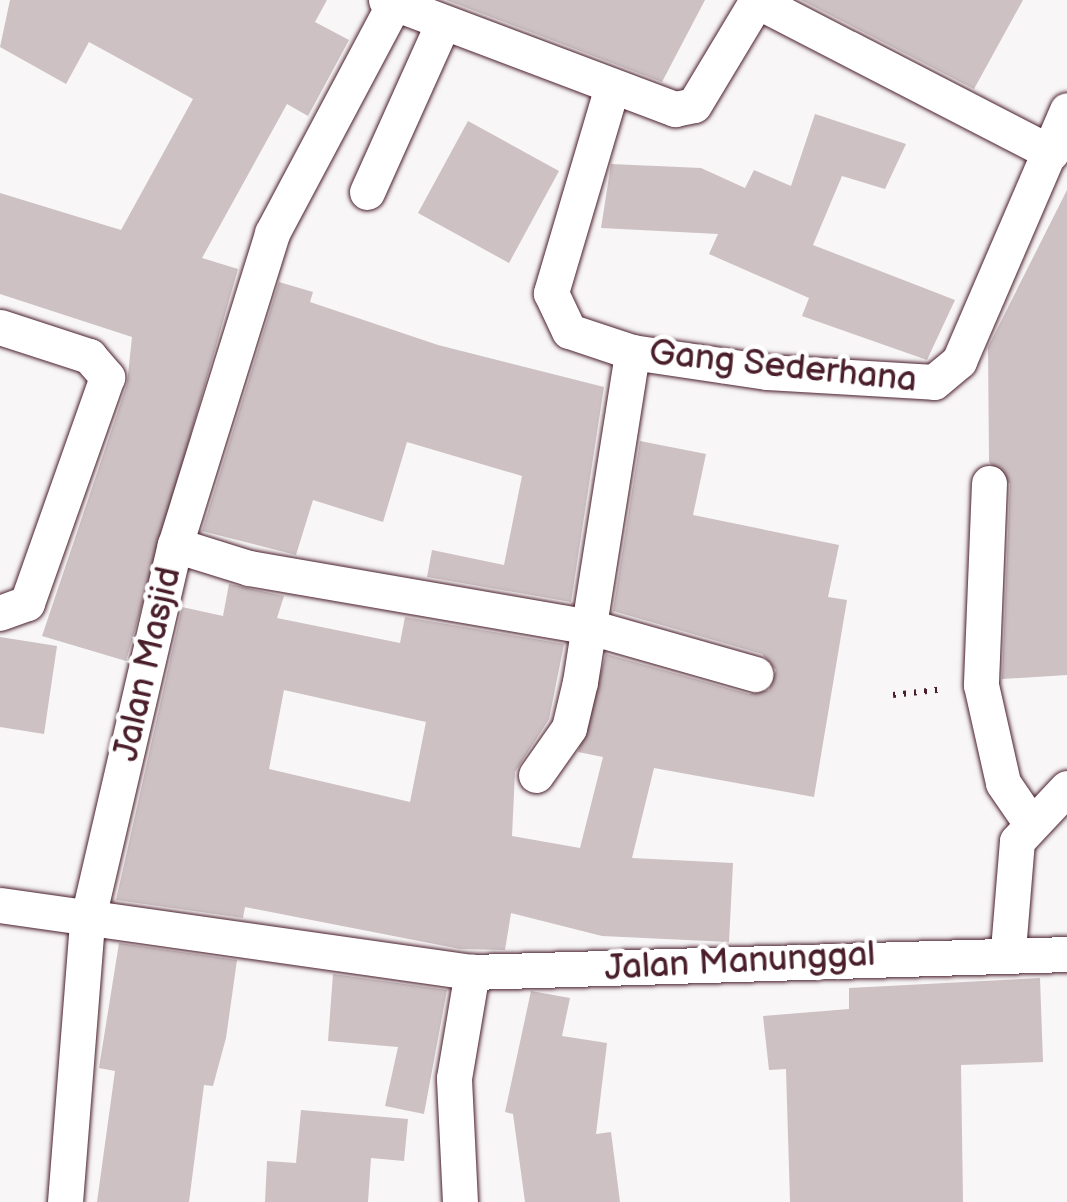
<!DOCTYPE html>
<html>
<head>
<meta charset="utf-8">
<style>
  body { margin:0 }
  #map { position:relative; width:1067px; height:1202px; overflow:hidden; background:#f8f6f7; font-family:"Balsamiq Sans",sans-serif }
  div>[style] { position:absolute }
  .building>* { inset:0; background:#cdc1c4 }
  .path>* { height:6px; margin-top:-3px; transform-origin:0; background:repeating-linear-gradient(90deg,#4a1f2b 0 2.5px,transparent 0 10.5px) }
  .roads { filter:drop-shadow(0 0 2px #4a1f2b) drop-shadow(0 0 2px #4a1f2b) }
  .minor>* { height:35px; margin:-17.5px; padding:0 17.5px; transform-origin:17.5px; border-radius:17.5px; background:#fff }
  span { translate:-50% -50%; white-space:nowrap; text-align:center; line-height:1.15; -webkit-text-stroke:9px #fff; paint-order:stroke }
  .street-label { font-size:35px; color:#4a1f2b }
</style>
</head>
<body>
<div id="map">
  <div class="building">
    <div style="clip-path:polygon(10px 0,327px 0,315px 22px,349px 40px,308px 116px,287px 104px,202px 258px,238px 269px,126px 661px,42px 636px,127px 384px,132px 337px,0 294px,0 193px,121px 230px,193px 99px,89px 42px,66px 84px,0 47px)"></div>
    <div style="clip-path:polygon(446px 0,705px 0,662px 82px)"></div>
    <div style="clip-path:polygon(801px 0,1023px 0,974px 89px)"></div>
    <div style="clip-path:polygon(815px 114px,906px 144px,885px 189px,842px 176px,813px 245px,955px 300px,927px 360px,802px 316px,809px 298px,709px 254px,718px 234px,601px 228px,611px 164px,701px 168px,745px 188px,754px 170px,791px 186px)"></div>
    <div style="clip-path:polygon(468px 121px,559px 171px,509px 263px,418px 213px)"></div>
    <div style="clip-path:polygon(1067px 190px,1067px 675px,1002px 679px,1010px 484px,989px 462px,988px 347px)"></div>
    <div style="clip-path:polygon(279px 282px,313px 292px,310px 302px,438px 345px,604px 387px,571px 602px,427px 577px,432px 550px,504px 565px,522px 476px,407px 442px,383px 522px,313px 500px,296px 555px,202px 531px)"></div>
    <div style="clip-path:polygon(evenodd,640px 441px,706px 454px,693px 515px,839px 545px,828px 597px,847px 600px,814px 797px,654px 768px,632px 858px,733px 863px,729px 942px,602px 936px,511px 913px,505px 950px,460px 949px,245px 907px,243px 918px,116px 900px,182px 607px,223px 616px,229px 584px,284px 596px,277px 618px,400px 643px,405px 617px,564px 644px,549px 719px,515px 772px,512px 836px,580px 848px,603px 757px,578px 752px,606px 654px,749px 694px,769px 690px,776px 670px,762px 654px,613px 611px,640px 441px,284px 690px,426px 722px,410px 802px,269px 769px,284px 690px)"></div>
    <div style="clip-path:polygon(0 637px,57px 646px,44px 734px,0 727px)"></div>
    <div style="clip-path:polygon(119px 943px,237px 960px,226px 1038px,213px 1086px,204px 1085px,189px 1202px,97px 1202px,115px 1071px,99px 1068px)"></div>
    <div style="clip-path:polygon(333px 974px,447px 990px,424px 1114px,385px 1106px,398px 1047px,328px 1041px)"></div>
    <div style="clip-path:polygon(1040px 978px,1043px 1062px,961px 1065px,963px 1202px,790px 1202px,786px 1069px,769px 1070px,763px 1016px,849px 1009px,849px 988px)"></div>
    <div style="clip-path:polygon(531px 991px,570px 998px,562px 1036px,607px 1043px,596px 1134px,611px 1132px,620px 1202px,525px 1202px,513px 1114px,505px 1112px)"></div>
    <div style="clip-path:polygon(301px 1110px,408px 1119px,404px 1161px,371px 1158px,368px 1202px,265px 1202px,267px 1161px,296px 1163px)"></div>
  </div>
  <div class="path">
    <div style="left:893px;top:695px;width:52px;rotate:-6.6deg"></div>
  </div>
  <div class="roads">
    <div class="minor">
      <div style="left:386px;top:0;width:309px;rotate:20.7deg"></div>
      <div style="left:675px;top:109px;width:19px;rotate:-12deg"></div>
      <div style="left:694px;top:105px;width:122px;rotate:-59deg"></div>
      <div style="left:757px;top:1px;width:331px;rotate:27.3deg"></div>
      <div style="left:611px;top:90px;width:212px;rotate:106.5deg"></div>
      <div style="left:551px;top:293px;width:42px;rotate:64.7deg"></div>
      <div style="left:569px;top:331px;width:66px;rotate:18.4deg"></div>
      <div style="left:632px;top:352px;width:136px;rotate:8.4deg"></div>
      <div style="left:767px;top:372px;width:167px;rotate:3.4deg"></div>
      <div style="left:934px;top:382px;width:33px;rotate:-40deg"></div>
      <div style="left:959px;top:361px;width:273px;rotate:-66.7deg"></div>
      <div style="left:367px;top:192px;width:181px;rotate:-65.8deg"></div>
      <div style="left:0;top:327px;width:94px;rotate:18deg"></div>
      <div style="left:89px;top:356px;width:28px;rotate:49deg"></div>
      <div style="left:107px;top:377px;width:240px;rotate:109.5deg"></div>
      <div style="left:27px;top:603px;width:29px;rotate:160deg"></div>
      <div style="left:989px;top:483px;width:202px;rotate:92.3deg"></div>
      <div style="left:981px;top:685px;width:100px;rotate:77.3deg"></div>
      <div style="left:1003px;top:783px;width:46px;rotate:55.6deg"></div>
      <div style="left:175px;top:545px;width:77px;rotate:17.3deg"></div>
      <div style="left:249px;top:568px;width:346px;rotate:9.8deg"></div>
      <div style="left:590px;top:627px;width:172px;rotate:15.9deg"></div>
      <div style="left:536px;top:775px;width:57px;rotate:-54.9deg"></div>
      <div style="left:569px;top:728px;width:47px;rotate:-76.6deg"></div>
      <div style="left:580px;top:682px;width:334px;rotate:-81deg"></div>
      <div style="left:0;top:905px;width:477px;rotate:8.1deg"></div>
      <div style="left:472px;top:972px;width:595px;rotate:-1.73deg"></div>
      <div style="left:1008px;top:950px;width:109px;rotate:-85.3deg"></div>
      <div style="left:1017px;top:841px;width:73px;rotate:-46.7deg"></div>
      <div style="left:65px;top:1202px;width:281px;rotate:-85.5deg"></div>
      <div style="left:87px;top:922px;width:387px;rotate:-76.9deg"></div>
      <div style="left:175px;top:545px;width:327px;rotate:-72.7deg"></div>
      <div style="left:272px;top:233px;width:259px;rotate:-62deg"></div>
      <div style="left:460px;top:1202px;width:124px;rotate:-92.8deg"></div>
      <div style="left:454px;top:1078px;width:108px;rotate:-80.4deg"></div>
    </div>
  </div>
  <div class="street-label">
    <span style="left:783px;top:367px;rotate:6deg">Gang Sederhana</span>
    <span style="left:148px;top:664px;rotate:-77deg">Jalan Masjid</span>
    <span style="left:740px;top:962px;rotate:-3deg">Jalan Manunggal</span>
  </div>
</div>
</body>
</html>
